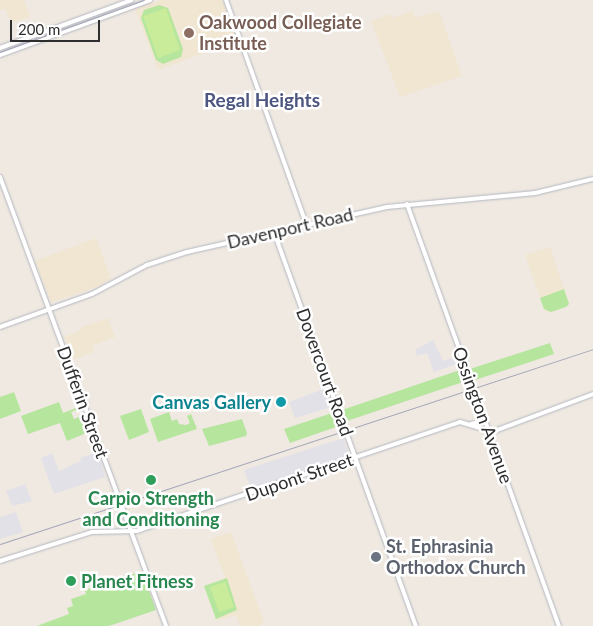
<!DOCTYPE html>
<html>
<head>
<meta charset="utf-8">
<style>
  body { margin:0 }
  #map { position:relative; width:593px; height:626px; overflow:hidden; background:#efe9e1; font-family:Lato,sans-serif }
  div>[style] { position:absolute }
  .industrial>* { inset:0; background:#e3e1e8 }
  .education>* { inset:0; background:#f0e6d1 }
  .green>* { inset:0; background:#b6e59e }
  .pitch>* { inset:0; background:#c9ec9a }
  .roads { filter:drop-shadow(0 0 1px #b4b7c1) drop-shadow(0 0 1px #b4b7c1) }
  .secondary>* { height:4px; margin:-2px; padding:0 2px; transform-origin:2px; border-radius:2px; background:#fff }
  .tram>* { height:1px; margin:-0.5px; padding:0 0.5px; transform-origin:0.5px; border-radius:0.5px; background:#a3a6b8 }
  .rail>* { height:1px; margin:-0.5px; padding:0 0.5px; transform-origin:0.5px; border-radius:0.5px; background:#a3a6b8 }
  .dots>* { width:14px; height:14px; translate:-50% -50%; box-sizing:border-box; border:2px solid #fff; border-radius:50% }
  span { translate:-50% -50%; white-space:nowrap; text-align:center; line-height:1.15; -webkit-text-stroke:5px #fff; paint-order:stroke }
  .education-label { font-size:18px; color:#785e54; font-weight:700 }
  .left { translate:0 -50%; text-align:left }
  .street-label { font-size:18px; color:#2e2e2e }
  .culture-label { font-size:18px; color:#0d838f; font-weight:700 }
  .right { translate:-100% -50%; text-align:right }
  .leisure-label { font-size:18px; color:#27864d; font-weight:700 }
  .worship-label { font-size:18px; color:#5b616d; font-weight:700 }
  .neighbourhood-label { font-size:19px; color:#4d5680; font-weight:700 }
  .scale { position:absolute; left:10px; top:20px; width:90px; height:22px; box-sizing:border-box; border:2px solid #2e2e2e; border-top:0; padding-left:6px; font-size:15px; line-height:18px; white-space:nowrap; color:#2e2e2e; -webkit-text-stroke:4px #fff; paint-order:stroke }
</style>
</head>
<body>
<div id="map">
  <div class="industrial">
    <div style="clip-path:polygon(433px 340px,443px 361px,457px 356px,459px 363px,434px 372px,427px 353px,417px 356px,415px 350px)"></div>
    <div style="clip-path:polygon(326px 388px,332px 404px,331px 407px,295px 418px,289px 402px)"></div>
    <div style="clip-path:polygon(343px 438px,349px 455px,251px 489px,244px 470px)"></div>
    <div style="clip-path:polygon(98px 452px,105px 477px,54px 494px,41px 458px,52px 453px,59px 471px,81px 461px,80px 458px)"></div>
    <div style="clip-path:polygon(25px 484px,32px 501px,12px 506px,6px 491px)"></div>
    <div style="clip-path:polygon(16px 512px,23px 532px,0 539px,0 517px)"></div>
  </div>
  <div class="education">
    <div style="clip-path:polygon(0 0,24px 0,30px 17px,11px 23px,5px 9px,0 10px)"></div>
    <div style="clip-path:polygon(160px 0,222px 0,237px 42px,236px 46px,198px 55px,158px 70px,135px 9px)"></div>
    <div style="clip-path:polygon(412px 11px,415px 18px,439px 11px,462px 76px,400px 97px,371px 21px,391px 14px,392px 18px)"></div>
    <div style="clip-path:polygon(96px 238px,111px 279px,94px 288px,51px 302px,35px 261px)"></div>
    <div style="clip-path:polygon(550px 247px,569px 304px,568px 306px,548px 313px,545px 311px,525px 255px)"></div>
    <div style="clip-path:polygon(108px 318px,115px 337px,92px 346px,94px 352px,72px 360px,64px 337px,79px 331px,82px 327px)"></div>
    <div style="clip-path:polygon(231px 532px,264px 622px,259px 626px,240px 626px,236px 615px,217px 621px,204px 586px,225px 578px,211px 539px)"></div>
  </div>
  <div class="green">
    <div style="clip-path:polygon(159px 5px,168px 8px,183px 49px,181px 57px,163px 64px,156px 60px,141px 18px,144px 10px)"></div>
    <div style="clip-path:polygon(564px 289px,569px 304px,566px 307px,551px 312px,544px 309px,540px 298px)"></div>
    <div style="clip-path:polygon(550px 343px,554px 354px,475px 380px,470px 369px)"></div>
    <div style="clip-path:polygon(460px 370px,466px 381px,347px 421px,343px 410px,345px 409px)"></div>
    <div style="clip-path:polygon(14px 392px,21px 411px,0 419px,0 397px)"></div>
    <div style="clip-path:polygon(59px 402px,63px 413px,81px 406px,83px 411px,79px 409px,71px 412px,74px 419px,84px 415px,89px 432px,67px 441px,60px 423px,28px 434px,21px 416px)"></div>
    <div style="clip-path:polygon(141px 409px,149px 432px,129px 440px,120px 416px)"></div>
    <div style="clip-path:polygon(169px 412px,172px 421px,177px 419px,179px 424px,186px 425px,190px 423px,187px 416px,191px 414px,197px 429px,158px 442px,150px 419px)"></div>
    <div style="clip-path:polygon(332px 413px,335px 414px,339px 426px,290px 443px,284px 429px)"></div>
    <div style="clip-path:polygon(242px 419px,247px 433px,246px 436px,209px 446px,202px 429px)"></div>
    <div style="clip-path:polygon(142px 571px,156px 610px,109px 626px,37px 626px,69px 614px,67px 608px,73px 606px,71px 599px,86px 594px,85px 590px)"></div>
    <div style="clip-path:polygon(227px 578px,237px 610px,216px 619px,204px 586px)"></div>
  </div>
  <div class="pitch">
    <div style="clip-path:polygon(166px 8px,180px 50px,158px 58px,143px 16px)"></div>
    <div style="clip-path:polygon(225px 582px,234px 607px,219px 612px,210px 587px)"></div>
  </div>
  <div class="roads">
    <div class="secondary">
      <div style="left:226px;top:0;width:238px;rotate:70.3deg"></div>
      <div style="left:0;top:48px;width:140px;rotate:-20deg"></div>
      <div style="left:0;top:55px;width:160px;rotate:-20.1deg"></div>
      <div style="left:0;top:177px;width:479px;rotate:69.7deg"></div>
      <div style="left:407px;top:204px;width:449px;rotate:70.2deg"></div>
      <div style="left:274px;top:232px;width:419px;rotate:70.2deg"></div>
      <div style="left:0;top:327px;width:98px;rotate:-19.7deg"></div>
      <div style="left:92px;top:294px;width:62px;rotate:-27.8deg"></div>
      <div style="left:147px;top:265px;width:42px;rotate:-18deg"></div>
      <div style="left:187px;top:252px;width:205px;rotate:-12.7deg"></div>
      <div style="left:387px;top:207px;width:149px;rotate:-5.4deg"></div>
      <div style="left:535px;top:193px;width:60px;rotate:-13.6deg"></div>
      <div style="left:471px;top:424px;width:8px;rotate:-14deg"></div>
      <div style="left:479px;top:422px;width:7px;rotate:-56deg"></div>
      <div style="left:0;top:561px;width:96px;rotate:-17.5deg"></div>
      <div style="left:92px;top:532px;width:45px;rotate:-1.3deg"></div>
      <div style="left:137px;top:531px;width:12px;rotate:-20deg"></div>
      <div style="left:148px;top:527px;width:329px;rotate:-18.6deg"></div>
      <div style="left:460px;top:422px;width:34px;rotate:17deg"></div>
      <div style="left:492px;top:432px;width:108px;rotate:-20.6deg"></div>
    </div>
  </div>
  <div class="tram">
    <div style="left:0;top:52px;width:153px;rotate:-19.9deg"></div>
  </div>
  <div class="rail">
    <div style="left:0;top:544px;width:624px;rotate:-18.2deg"></div>
  </div>
  <div class="dots">
    <div style="left:189px;top:33px;background:#8d6e63"></div>
    <div style="left:281px;top:402px;background:#0f9aa8"></div>
    <div style="left:151px;top:480px;background:#2e9e5b"></div>
    <div style="left:376px;top:557px;background:#6b7280"></div>
    <div style="left:71px;top:581px;background:#2e9e5b"></div>
  </div>
  <div class="education-label">
    <span class="left" style="left:199px;top:33px">Oakwood Collegiate<br>Institute</span>
  </div>
  <div class="street-label">
    <span style="left:290px;top:228px;rotate:-13deg">Davenport Road</span>
    <span style="left:325px;top:372px;rotate:70deg">Dovercourt Road</span>
    <span style="left:83px;top:402px;rotate:70deg">Dufferin Street</span>
    <span style="left:483px;top:415px;rotate:70deg">Ossington Avenue</span>
    <span style="left:299px;top:477px;rotate:-19deg">Dupont Street</span>
  </div>
  <div class="culture-label">
    <span class="right" style="left:271px;top:402px">Canvas Gallery</span>
  </div>
  <div class="leisure-label">
    <span style="left:151px;top:509px">Carpio Strength<br>and Conditioning</span>
    <span class="left" style="left:81px;top:581px">Planet Fitness</span>
  </div>
  <div class="worship-label">
    <span class="left" style="left:386px;top:557px">St. Ephrasinia<br>Orthodox Church</span>
  </div>
  <div class="neighbourhood-label">
    <span style="left:262px;top:100px">Regal Heights</span>
  </div>
  <div class="scale">200 m</div>
</div>
</body>
</html>
